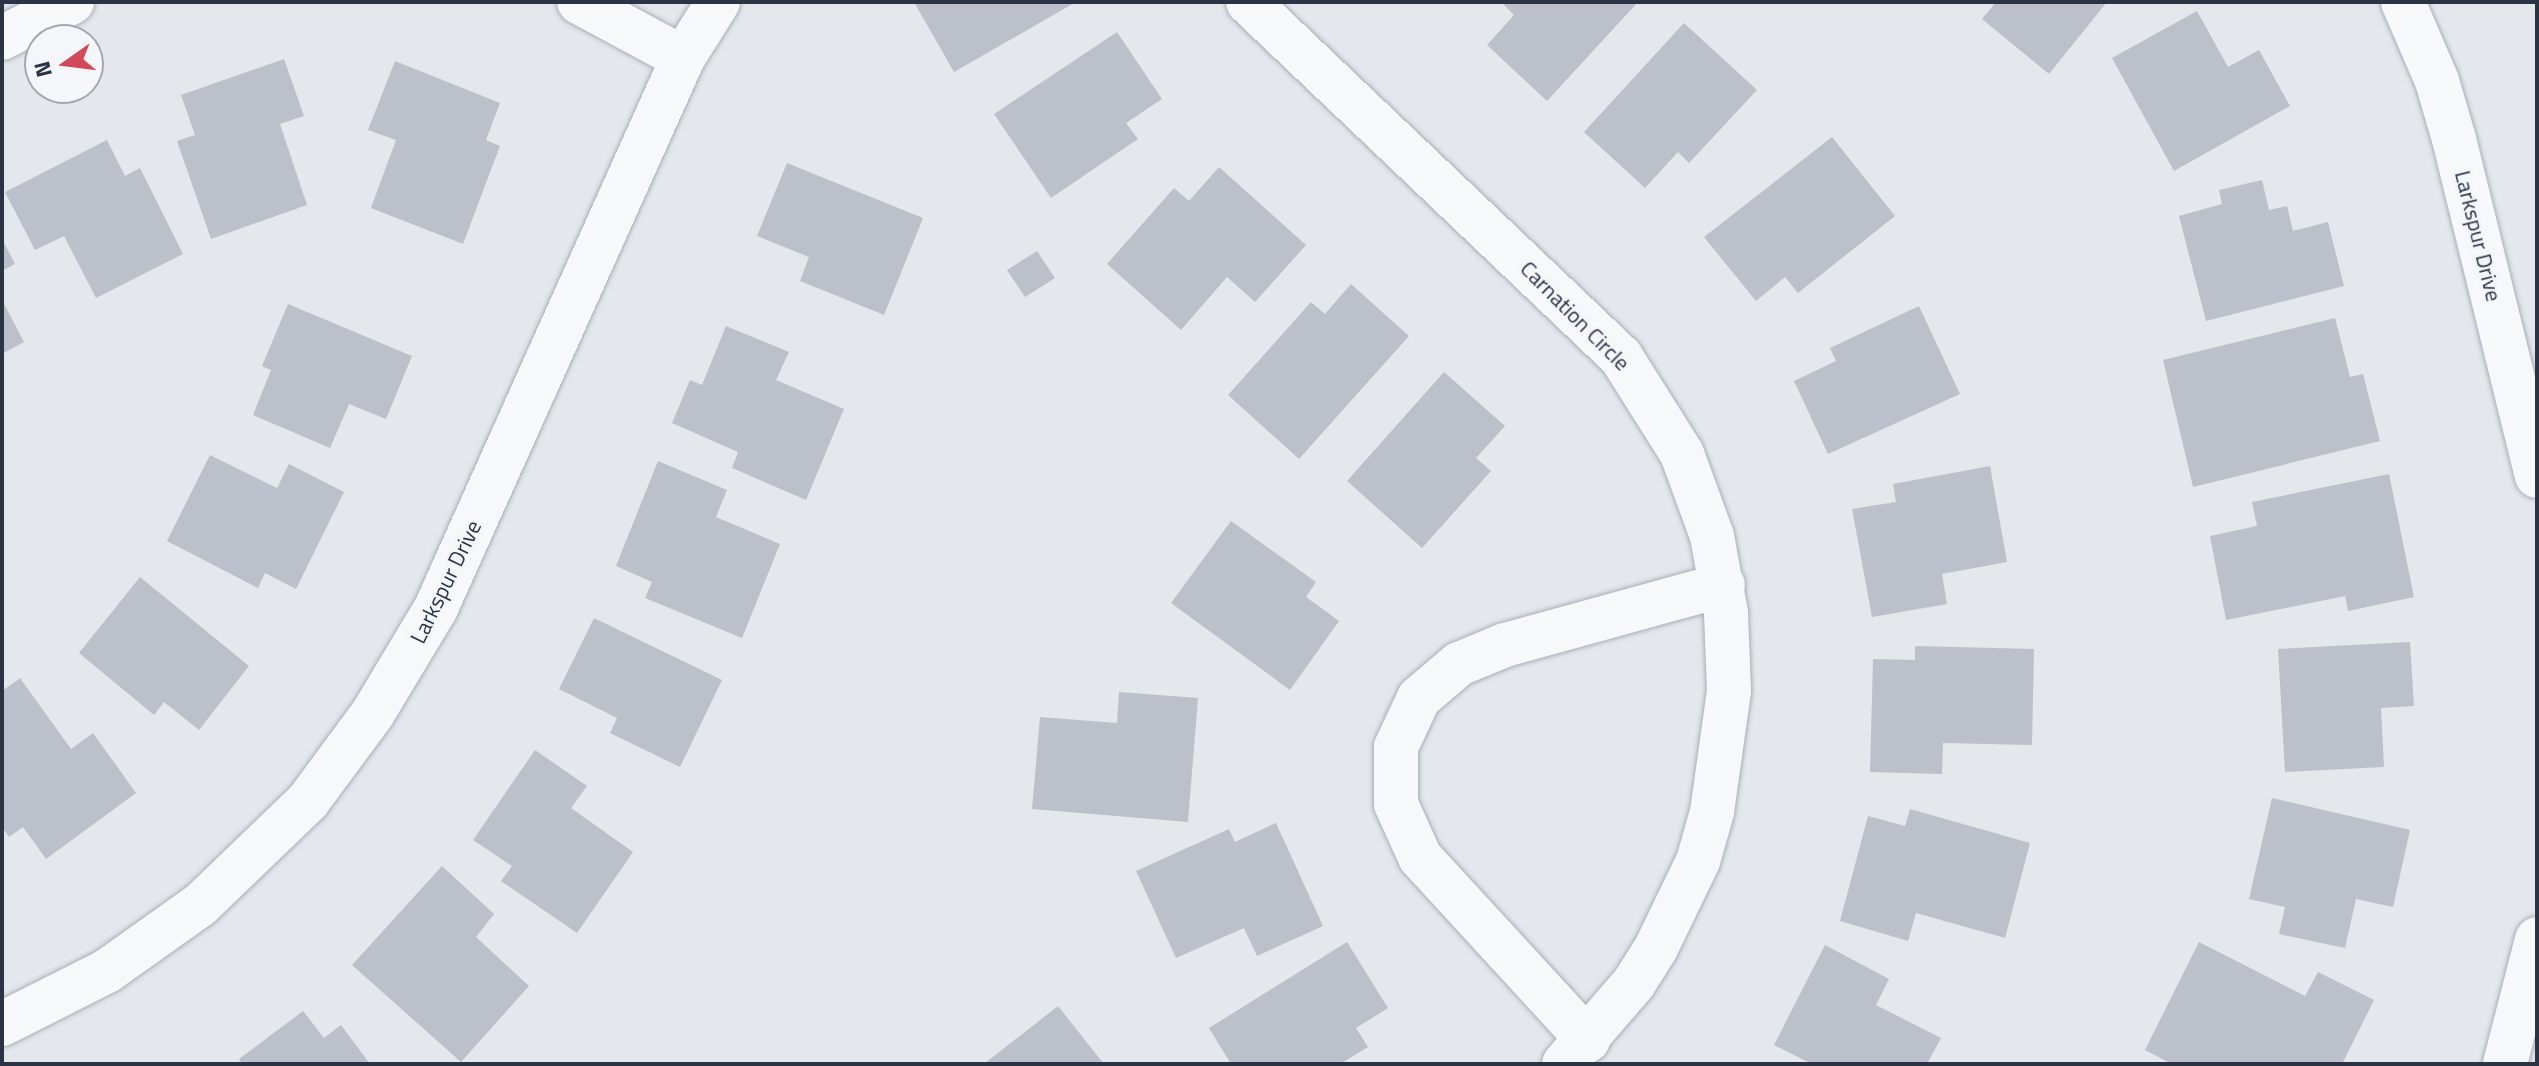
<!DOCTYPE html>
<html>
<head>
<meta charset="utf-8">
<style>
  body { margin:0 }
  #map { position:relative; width:2539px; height:1066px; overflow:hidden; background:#e4e7ec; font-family:"Titillium Web",sans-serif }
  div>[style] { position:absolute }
  .building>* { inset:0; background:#bbc0ca }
  .roads { filter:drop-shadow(0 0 2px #a9aeb7) drop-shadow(0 0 2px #a9aeb7) }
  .minor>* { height:44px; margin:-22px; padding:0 22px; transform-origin:22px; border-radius:22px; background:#f7f8fa }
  span { translate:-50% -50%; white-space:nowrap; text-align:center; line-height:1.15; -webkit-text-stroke:7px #f4f6f9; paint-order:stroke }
  .street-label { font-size:22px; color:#2b3445 }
  .frame { position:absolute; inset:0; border:4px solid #2b3445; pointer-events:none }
  .north { position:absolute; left:24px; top:24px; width:80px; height:80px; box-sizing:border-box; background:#f4f6f9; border:2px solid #a4a8b1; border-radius:50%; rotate:256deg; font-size:22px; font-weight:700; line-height:32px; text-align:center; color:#2b3445 }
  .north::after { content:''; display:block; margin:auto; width:28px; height:36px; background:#d1495b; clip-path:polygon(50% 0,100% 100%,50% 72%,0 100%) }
</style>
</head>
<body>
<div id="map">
  <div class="building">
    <div style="clip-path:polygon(914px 2px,1076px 2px,954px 72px)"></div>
    <div style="clip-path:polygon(1501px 2px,1638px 2px,1547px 101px,1487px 45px,1514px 15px)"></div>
    <div style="clip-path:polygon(1996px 2px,2107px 2px,2049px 74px,1982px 19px)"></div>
    <div style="clip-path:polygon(2197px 11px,2228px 67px,2259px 50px,2290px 106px,2174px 171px,2112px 58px)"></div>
    <div style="clip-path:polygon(1684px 23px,1757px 90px,1689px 163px,1678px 152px,1645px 188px,1584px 132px)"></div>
    <div style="clip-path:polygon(1117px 32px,1162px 99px,1126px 123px,1138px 139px,1051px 198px,994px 114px)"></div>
    <div style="clip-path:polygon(284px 59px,304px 116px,280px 124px,307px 205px,211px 239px,177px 141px,195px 135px,181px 95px)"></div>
    <div style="clip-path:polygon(395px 61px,500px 103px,486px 140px,500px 146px,463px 244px,371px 208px,396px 140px,368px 130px)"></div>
    <div style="clip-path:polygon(1832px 137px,1895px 216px,1798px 293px,1785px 277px,1756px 301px,1704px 237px)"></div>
    <div style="clip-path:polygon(107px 140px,125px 176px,140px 168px,183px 254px,96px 298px,64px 236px,35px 250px,5px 192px)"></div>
    <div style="clip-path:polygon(787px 163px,923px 218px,884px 315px,800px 281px,809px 257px,757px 236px)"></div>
    <div style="clip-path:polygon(1219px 167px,1306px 245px,1255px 302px,1227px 277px,1181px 330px,1107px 264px,1174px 188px,1189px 201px)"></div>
    <div style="clip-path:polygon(2262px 180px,2269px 210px,2287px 206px,2293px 231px,2328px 222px,2344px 286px,2206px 321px,2179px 216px,2222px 204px,2219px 190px)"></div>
    <div style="clip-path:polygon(2px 239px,15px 264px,2px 271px)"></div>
    <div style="clip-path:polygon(1037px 251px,1055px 278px,1025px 297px,1007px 270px)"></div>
    <div style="clip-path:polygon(1351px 284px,1409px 336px,1299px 459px,1228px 395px,1311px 302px,1325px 314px)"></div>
    <div style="clip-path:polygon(2px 300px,24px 342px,2px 354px)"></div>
    <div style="clip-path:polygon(288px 304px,412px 356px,386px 419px,349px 404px,330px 448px,253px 415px,271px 370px,262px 366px)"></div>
    <div style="clip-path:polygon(1919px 306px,1960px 394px,1828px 454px,1794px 381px,1836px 361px,1830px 348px)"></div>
    <div style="clip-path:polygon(2335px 318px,2350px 377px,2363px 374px,2380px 441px,2193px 487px,2163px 360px)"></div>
    <div style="clip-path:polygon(726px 326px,789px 352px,776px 380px,844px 409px,806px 500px,732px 468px,738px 452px,672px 423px,690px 380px,702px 385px)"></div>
    <div style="clip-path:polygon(1444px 372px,1505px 426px,1476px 458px,1491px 471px,1422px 548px,1347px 481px)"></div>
    <div style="clip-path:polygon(210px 455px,277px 488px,289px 464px,344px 492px,296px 589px,265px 573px,258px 588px,167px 541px)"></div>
    <div style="clip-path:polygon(658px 461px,727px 490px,716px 517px,780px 544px,742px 638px,645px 598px,652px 582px,616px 566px)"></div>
    <div style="clip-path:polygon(1990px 466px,2007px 562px,1942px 574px,1947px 604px,1872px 617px,1852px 509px,1896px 502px,1893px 484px)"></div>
    <div style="clip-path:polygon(2389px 474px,2414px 597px,2348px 611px,2345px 596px,2226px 620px,2210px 536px,2257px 526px,2252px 502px)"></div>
    <div style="clip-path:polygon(1231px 521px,1316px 582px,1306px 597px,1339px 621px,1290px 690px,1171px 603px)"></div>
    <div style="clip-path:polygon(140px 577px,249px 666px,199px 730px,164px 702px,154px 715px,79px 653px)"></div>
    <div style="clip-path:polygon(594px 618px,722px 680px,680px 767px,610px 733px,617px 718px,559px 689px)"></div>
    <div style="clip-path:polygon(2410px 642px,2414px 706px,2381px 708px,2384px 767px,2285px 772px,2278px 649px)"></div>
    <div style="clip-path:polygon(1915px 646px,2034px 649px,2032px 745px,1943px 743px,1942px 774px,1870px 772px,1873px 659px,1915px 660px)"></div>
    <div style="clip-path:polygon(20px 678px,71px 749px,93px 733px,136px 793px,46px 859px,23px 827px,9px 837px,2px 827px,2px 691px)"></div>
    <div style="clip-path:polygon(1119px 692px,1198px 698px,1188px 822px,1032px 809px,1040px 717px,1117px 723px)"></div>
    <div style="clip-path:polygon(535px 750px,587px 786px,571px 808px,633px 852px,577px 933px,501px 881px,512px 866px,473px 840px)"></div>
    <div style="clip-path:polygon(2272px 798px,2410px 830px,2393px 907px,2356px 899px,2345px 948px,2279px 934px,2285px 907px,2249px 899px)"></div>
    <div style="clip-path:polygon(1910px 809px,2030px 843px,2005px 938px,1916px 913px,1908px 941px,1840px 921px,1868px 816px,1905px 826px)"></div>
    <div style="clip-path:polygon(1276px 823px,1323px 926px,1257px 956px,1244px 928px,1176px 958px,1136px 871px,1229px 829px,1235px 842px)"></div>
    <div style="clip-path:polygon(442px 866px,494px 914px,476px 937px,529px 986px,461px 1062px,352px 965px)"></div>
    <div style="clip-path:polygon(1347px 942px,1388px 1008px,1356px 1028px,1368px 1047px,1340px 1064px,1231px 1064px,1209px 1028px)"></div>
    <div style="clip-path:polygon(2199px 942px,2305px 996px,2318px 972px,2374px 1000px,2342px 1064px,2172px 1064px,2145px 1050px)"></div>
    <div style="clip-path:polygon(1825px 945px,1889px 979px,1876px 1005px,1941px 1038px,1927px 1064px,1812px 1064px,1774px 1045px)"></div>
    <div style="clip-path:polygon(1058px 1006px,1104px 1064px,984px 1064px)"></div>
    <div style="clip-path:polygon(303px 1011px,324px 1038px,341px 1025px,370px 1064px,242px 1064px,239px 1059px)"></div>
  </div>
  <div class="roads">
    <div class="minor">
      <div style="left:579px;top:2px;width:118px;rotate:28.3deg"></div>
      <div style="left:1248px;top:2px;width:515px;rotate:43.58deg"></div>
      <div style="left:1621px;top:357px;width:115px;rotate:57.8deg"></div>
      <div style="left:1682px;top:454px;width:87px;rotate:69.9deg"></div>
      <div style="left:1712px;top:536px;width:78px;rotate:79.7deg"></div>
      <div style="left:1726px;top:613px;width:78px;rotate:87.8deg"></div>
      <div style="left:1729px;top:691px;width:122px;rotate:98deg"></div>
      <div style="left:1712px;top:812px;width:51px;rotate:105.9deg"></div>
      <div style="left:1698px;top:861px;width:97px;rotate:115.8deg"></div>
      <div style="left:1656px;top:948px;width:41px;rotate:122.2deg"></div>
      <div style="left:1634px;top:983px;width:107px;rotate:130.8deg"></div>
      <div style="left:2403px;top:2px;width:86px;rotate:66.7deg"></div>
      <div style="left:2437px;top:81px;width:60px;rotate:73.7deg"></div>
      <div style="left:2454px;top:139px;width:347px;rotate:76.2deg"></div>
      <div style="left:2px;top:38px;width:79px;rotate:-27.2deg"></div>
      <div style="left:2px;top:1024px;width:118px;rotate:-26.8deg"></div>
      <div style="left:107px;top:971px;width:114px;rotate:-35.4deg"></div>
      <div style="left:200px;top:905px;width:150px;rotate:-43.9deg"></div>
      <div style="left:308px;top:801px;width:109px;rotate:-53.5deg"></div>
      <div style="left:373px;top:713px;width:122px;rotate:-59deg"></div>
      <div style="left:436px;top:608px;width:603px;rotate:-65.82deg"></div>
      <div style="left:683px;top:58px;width:66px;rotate:-58deg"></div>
      <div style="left:1588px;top:1040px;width:248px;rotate:-132.6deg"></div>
      <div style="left:1420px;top:857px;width:58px;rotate:-114.4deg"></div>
      <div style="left:1396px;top:804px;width:57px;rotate:-90deg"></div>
      <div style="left:1396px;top:747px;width:54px;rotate:-64.9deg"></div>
      <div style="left:1419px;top:698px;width:52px;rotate:-40.4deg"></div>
      <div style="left:1459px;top:664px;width:50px;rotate:-22.4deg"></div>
      <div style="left:1505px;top:645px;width:226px;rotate:-15.4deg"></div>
      <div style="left:2505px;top:1064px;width:129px;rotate:-75.6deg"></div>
    </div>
  </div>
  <div class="street-label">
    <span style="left:2478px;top:236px;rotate:76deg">Larkspur Drive</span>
    <span style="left:1575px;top:316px;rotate:45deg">Carnation Circle</span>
    <span style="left:446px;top:582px;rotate:-64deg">Larkspur Drive</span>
  </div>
  <div class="frame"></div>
  <div class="north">N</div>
</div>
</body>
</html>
